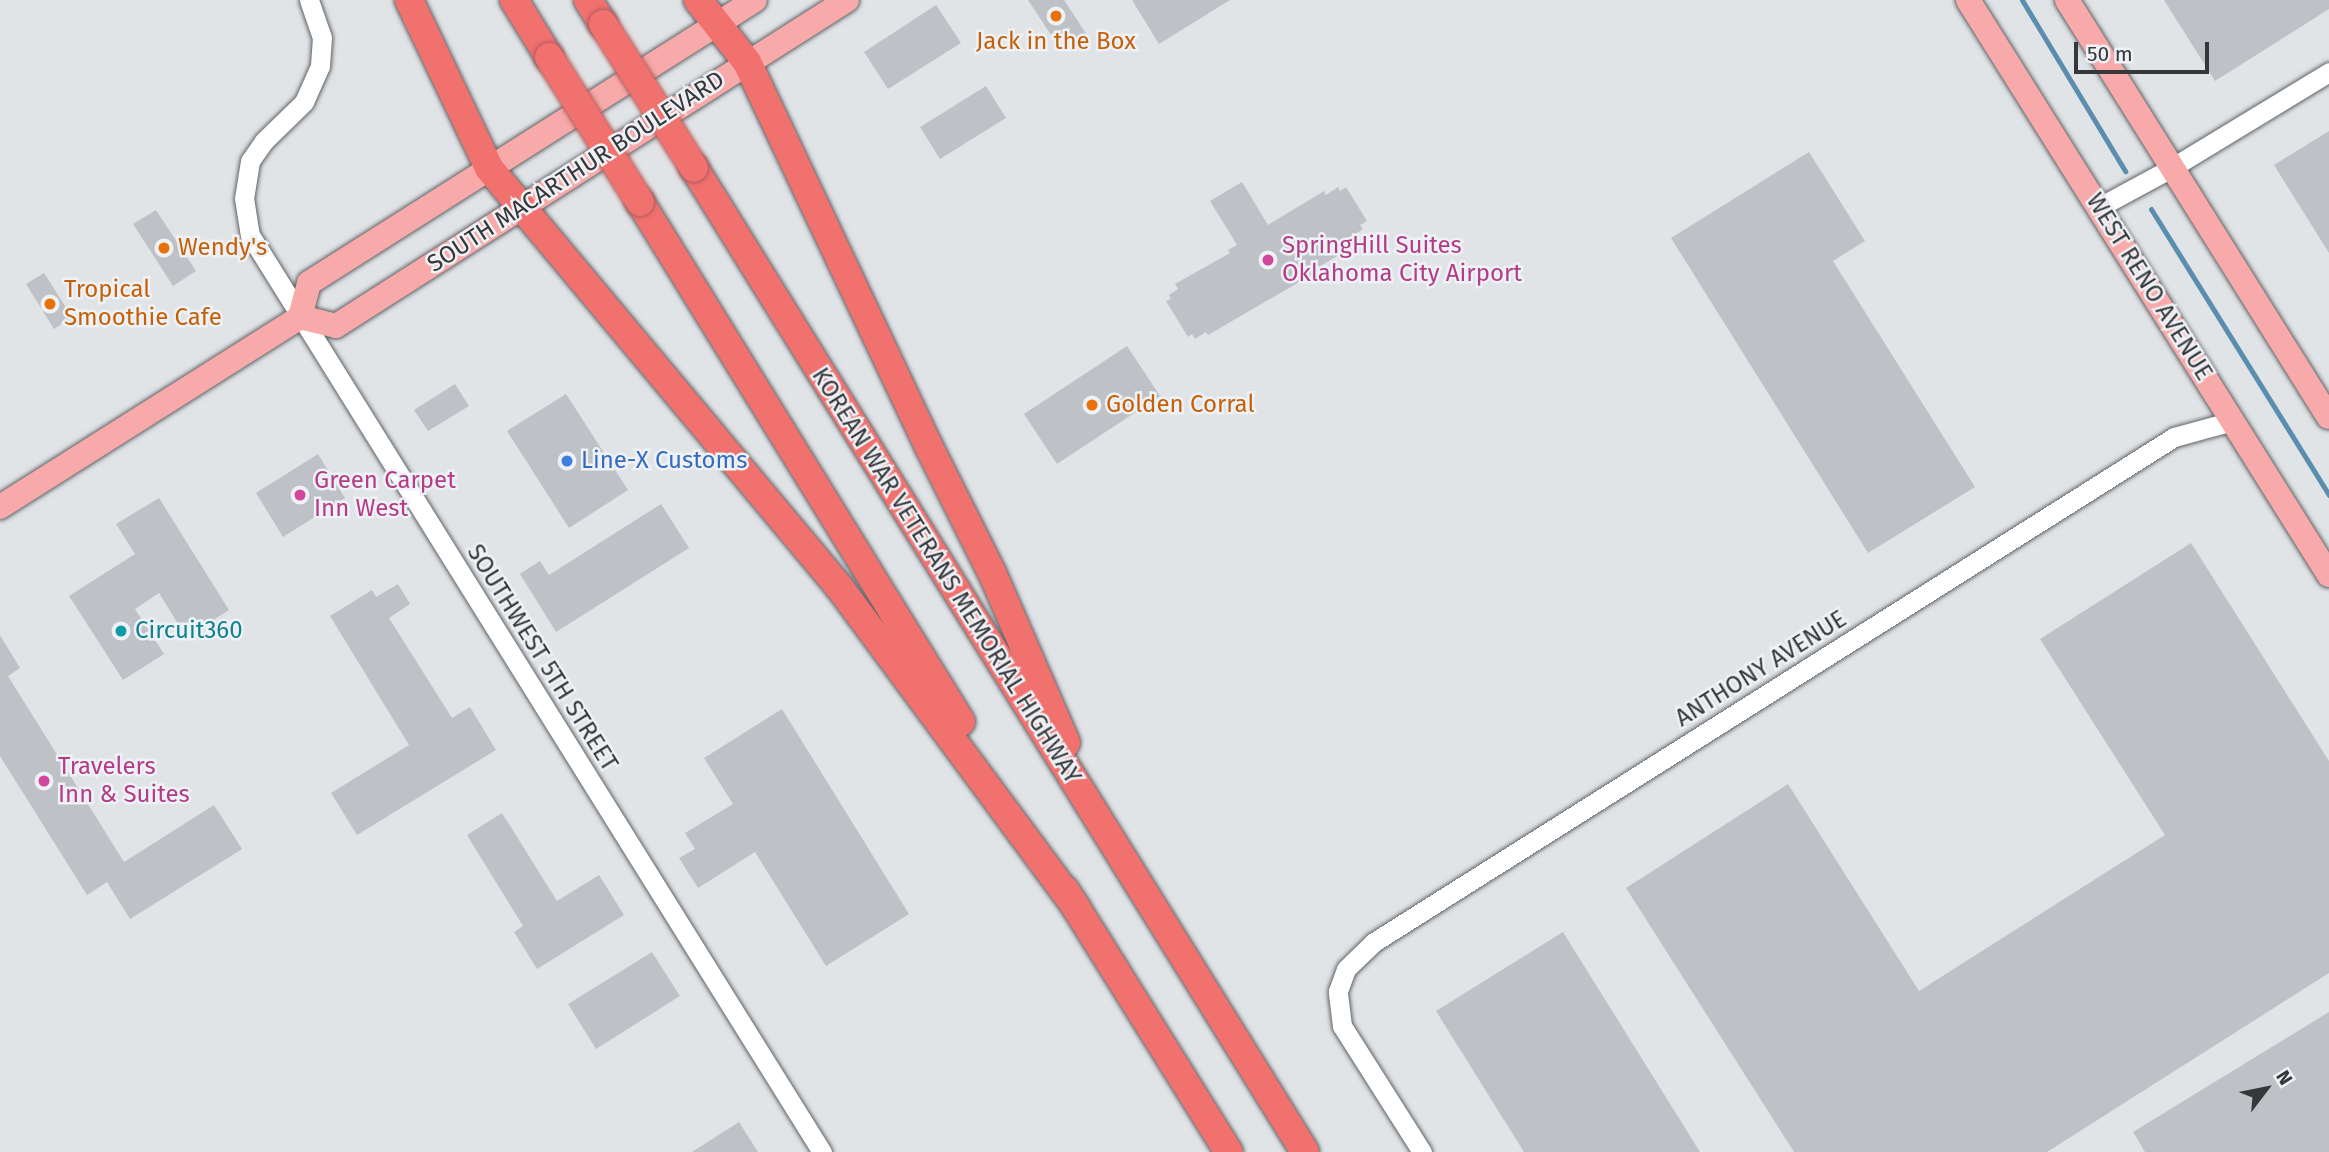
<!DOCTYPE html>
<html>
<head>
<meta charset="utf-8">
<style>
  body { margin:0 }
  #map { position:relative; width:2329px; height:1152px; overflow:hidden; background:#e1e4e7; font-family:"Fira Sans",sans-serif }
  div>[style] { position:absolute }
  .stream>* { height:5px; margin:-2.5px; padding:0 2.5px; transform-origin:2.5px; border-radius:2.5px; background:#5a8dae }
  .building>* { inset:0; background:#bec1c5 }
  .roads { filter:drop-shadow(0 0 2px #606366) drop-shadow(0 0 2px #606366) }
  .minor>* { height:19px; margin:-9.5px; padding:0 9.5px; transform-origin:9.5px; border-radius:9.5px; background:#fff }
  .major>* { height:24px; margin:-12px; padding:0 12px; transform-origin:12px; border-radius:12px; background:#f7aaa9 }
  .highway>* { height:28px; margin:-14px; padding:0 14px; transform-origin:14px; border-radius:14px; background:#f1716f }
  .bridges { filter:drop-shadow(0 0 2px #b05d5c) drop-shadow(0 0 2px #b05d5c) }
  .highway-bridge>* { height:28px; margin:-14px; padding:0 14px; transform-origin:14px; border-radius:14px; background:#f1716f }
  .dots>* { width:19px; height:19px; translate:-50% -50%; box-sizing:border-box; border:4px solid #eef1f5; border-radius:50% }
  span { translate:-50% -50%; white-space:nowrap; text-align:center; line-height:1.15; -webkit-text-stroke:5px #eef1f5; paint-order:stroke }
  .food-label { font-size:24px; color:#c56008 }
  .left { translate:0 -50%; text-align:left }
  .street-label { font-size:24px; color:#363739 }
  .hotel-label { font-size:24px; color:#b23c85 }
  .shop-label { font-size:24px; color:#366cbe }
  .culture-label { font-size:24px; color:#0d838f }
  .north { position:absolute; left:2231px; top:1054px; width:70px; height:70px; -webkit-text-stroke:5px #eef1f5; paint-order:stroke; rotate:58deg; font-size:19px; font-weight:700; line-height:28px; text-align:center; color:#363739 }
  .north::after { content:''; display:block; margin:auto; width:24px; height:32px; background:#363739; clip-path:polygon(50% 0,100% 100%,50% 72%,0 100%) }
  .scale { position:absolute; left:2074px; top:42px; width:135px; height:32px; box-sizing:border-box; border:4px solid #363739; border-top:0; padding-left:9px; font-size:21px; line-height:24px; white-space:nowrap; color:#363739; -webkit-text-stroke:5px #eef1f5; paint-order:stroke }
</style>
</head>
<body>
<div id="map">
  <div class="stream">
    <div style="left:2022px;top:0;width:200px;rotate:58.9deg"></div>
    <div style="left:2151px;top:209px;width:337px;rotate:58.1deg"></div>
  </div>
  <div class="building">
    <div style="clip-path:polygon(1028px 0,1064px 0,1087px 35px,1068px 47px,1057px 31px,1051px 35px)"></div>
    <div style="clip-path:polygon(1132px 0,1230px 0,1159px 44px)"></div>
    <div style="clip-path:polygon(2164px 0,2329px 0,2329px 9px,2215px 81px)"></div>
    <div style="clip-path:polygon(936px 5px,961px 43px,888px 89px,864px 52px)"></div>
    <div style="clip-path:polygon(986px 86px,1006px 118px,940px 159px,920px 127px)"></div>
    <div style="clip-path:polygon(2329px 131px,2329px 253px,2274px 165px)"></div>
    <div style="clip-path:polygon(1809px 152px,1865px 241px,1833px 261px,1975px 487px,1868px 553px,1671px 238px)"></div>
    <div style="clip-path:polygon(1242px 182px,1268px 225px,1324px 191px,1326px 195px,1338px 187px,1340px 191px,1346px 187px,1367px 221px,1360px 225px,1363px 229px,1354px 235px,1358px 243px,1311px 272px,1313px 274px,1208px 335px,1206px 332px,1195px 339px,1192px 334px,1188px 337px,1166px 301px,1171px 299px,1169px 295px,1178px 289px,1175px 284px,1230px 253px,1228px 250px,1237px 245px,1210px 201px)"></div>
    <div style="clip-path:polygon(156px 210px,196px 271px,173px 286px,133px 224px)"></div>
    <div style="clip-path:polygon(44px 273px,72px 317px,54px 329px,26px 284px)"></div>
    <div style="clip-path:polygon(1127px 346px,1160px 396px,1057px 464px,1024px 414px)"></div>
    <div style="clip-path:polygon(455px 384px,469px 406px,428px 431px,414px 410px)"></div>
    <div style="clip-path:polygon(566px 394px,628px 490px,569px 528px,507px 431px)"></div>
    <div style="clip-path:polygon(318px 454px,345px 498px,283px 537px,256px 493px)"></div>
    <div style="clip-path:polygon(159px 498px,229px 610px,186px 637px,159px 593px,135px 609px,164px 654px,123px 680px,69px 596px,135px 554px,116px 524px)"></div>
    <div style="clip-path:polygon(661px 504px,689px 548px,556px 632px,520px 574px,540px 561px,549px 575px)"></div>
    <div style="clip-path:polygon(2191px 543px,2329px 761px,2329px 973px,2047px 1152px,1794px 1152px,1626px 888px,1788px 784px,1919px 991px,2165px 835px,2040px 639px)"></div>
    <div style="clip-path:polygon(398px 584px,410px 604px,389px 618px,452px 718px,470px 707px,496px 750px,357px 835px,331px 793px,409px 745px,330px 616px,372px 590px,376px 597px)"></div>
    <div style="clip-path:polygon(0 635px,20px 668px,8px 676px,124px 862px,214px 805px,242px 849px,130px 919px,107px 882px,87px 895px,0 756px)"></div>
    <div style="clip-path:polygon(782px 709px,909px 914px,826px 966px,755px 852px,698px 888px,679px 858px,695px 849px,685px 833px,733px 804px,704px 758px)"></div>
    <div style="clip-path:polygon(502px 813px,557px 901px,599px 875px,624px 915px,537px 969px,514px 932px,523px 926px,467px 835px)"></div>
    <div style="clip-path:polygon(1563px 932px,1700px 1152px,1524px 1152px,1436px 1011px)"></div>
    <div style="clip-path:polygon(652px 952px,680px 996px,596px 1049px,568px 1004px)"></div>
    <div style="clip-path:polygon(2329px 1012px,2329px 1152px,2145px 1152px,2133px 1132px)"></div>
    <div style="clip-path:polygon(739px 1122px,758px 1152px,692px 1152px)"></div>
  </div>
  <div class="roads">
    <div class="minor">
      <div style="left:309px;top:0;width:39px;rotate:71deg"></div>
      <div style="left:322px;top:37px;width:29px;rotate:94deg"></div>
      <div style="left:320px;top:66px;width:39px;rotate:114deg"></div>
      <div style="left:304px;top:102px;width:56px;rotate:135.7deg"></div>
      <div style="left:264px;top:141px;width:24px;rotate:125deg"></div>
      <div style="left:250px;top:161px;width:37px;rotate:99deg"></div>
      <div style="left:244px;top:198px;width:37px;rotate:81deg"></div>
      <div style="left:250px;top:235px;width:1081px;rotate:58.05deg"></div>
      <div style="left:2099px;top:207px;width:84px;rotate:-28.4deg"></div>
      <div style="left:2173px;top:167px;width:183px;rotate:-31.3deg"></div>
      <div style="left:1422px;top:1152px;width:149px;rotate:-122.4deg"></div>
      <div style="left:1342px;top:1026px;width:35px;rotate:-97deg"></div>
      <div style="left:1338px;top:991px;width:23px;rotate:-70deg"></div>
      <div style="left:1346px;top:969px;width:39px;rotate:-44deg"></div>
      <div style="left:1374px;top:942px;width:946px;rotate:-32.26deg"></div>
      <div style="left:2174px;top:437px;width:61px;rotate:-15.2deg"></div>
    </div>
    <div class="major">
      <div style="left:1968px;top:0;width:679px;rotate:57.88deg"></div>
      <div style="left:2067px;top:0;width:492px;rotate:57.9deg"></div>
      <div style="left:300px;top:317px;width:37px;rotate:14deg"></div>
      <div style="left:336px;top:326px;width:606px;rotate:-32.54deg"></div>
      <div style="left:0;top:507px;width:355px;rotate:-32.3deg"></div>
      <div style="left:300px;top:317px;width:35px;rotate:-75deg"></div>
      <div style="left:309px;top:283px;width:528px;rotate:-32.4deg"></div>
    </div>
    <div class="highway">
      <div style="left:409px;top:0;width:186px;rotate:64.5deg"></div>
      <div style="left:489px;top:168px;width:547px;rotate:50.11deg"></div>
      <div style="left:840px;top:588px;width:397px;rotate:53.5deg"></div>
      <div style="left:514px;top:0;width:67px;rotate:58.4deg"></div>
      <div style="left:588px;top:0;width:28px;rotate:58deg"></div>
      <div style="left:698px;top:0;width:79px;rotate:51.7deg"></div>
      <div style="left:747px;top:62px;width:426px;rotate:64.7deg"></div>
      <div style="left:929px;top:447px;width:143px;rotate:63.4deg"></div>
      <div style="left:993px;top:575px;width:183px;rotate:66.5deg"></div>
      <div style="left:694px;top:168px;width:1158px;rotate:58.16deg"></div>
      <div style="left:640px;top:202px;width:611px;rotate:58.31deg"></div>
      <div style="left:1065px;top:890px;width:309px;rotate:58deg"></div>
    </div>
  </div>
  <div class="bridges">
    <div class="highway-bridge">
      <div style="left:603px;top:24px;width:170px;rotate:57.7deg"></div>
      <div style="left:549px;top:57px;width:171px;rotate:57.9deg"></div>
    </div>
  </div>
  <div class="dots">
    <div style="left:1056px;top:16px;background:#e8710a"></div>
    <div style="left:164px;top:248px;background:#e8710a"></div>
    <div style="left:1268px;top:260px;background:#d1479c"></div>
    <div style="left:50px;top:304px;background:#e8710a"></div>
    <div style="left:1092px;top:405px;background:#e8710a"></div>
    <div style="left:567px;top:461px;background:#3f7fe0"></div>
    <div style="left:300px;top:495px;background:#d1479c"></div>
    <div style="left:121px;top:631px;background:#0f9aa8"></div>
    <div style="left:44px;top:781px;background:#d1479c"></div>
  </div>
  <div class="food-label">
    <span style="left:1056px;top:42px">Jack in the Box</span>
    <span class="left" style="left:178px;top:248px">Wendy's</span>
    <span class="left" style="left:64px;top:304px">Tropical<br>Smoothie Cafe</span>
    <span class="left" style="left:1106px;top:405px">Golden Corral</span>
  </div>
  <div class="street-label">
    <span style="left:576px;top:172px;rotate:-33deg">SOUTH MACARTHUR BOULEVARD</span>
    <span style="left:2149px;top:287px;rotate:58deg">WEST RENO AVENUE</span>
    <span style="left:946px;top:576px;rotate:58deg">KOREAN WAR VETERANS MEMORIAL HIGHWAY</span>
    <span style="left:542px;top:658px;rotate:58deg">SOUTHWEST 5TH STREET</span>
    <span style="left:1761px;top:669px;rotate:-32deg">ANTHONY AVENUE</span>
  </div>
  <div class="hotel-label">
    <span class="left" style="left:1282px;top:260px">SpringHill Suites<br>Oklahoma City Airport</span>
    <span class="left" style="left:314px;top:495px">Green Carpet<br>Inn West</span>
    <span class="left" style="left:58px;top:781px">Travelers<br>Inn &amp; Suites</span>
  </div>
  <div class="shop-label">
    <span class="left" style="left:581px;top:461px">Line-X Customs</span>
  </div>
  <div class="culture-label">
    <span class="left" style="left:135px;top:631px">Circuit360</span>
  </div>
  <div class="north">N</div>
  <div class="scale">50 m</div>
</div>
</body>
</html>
